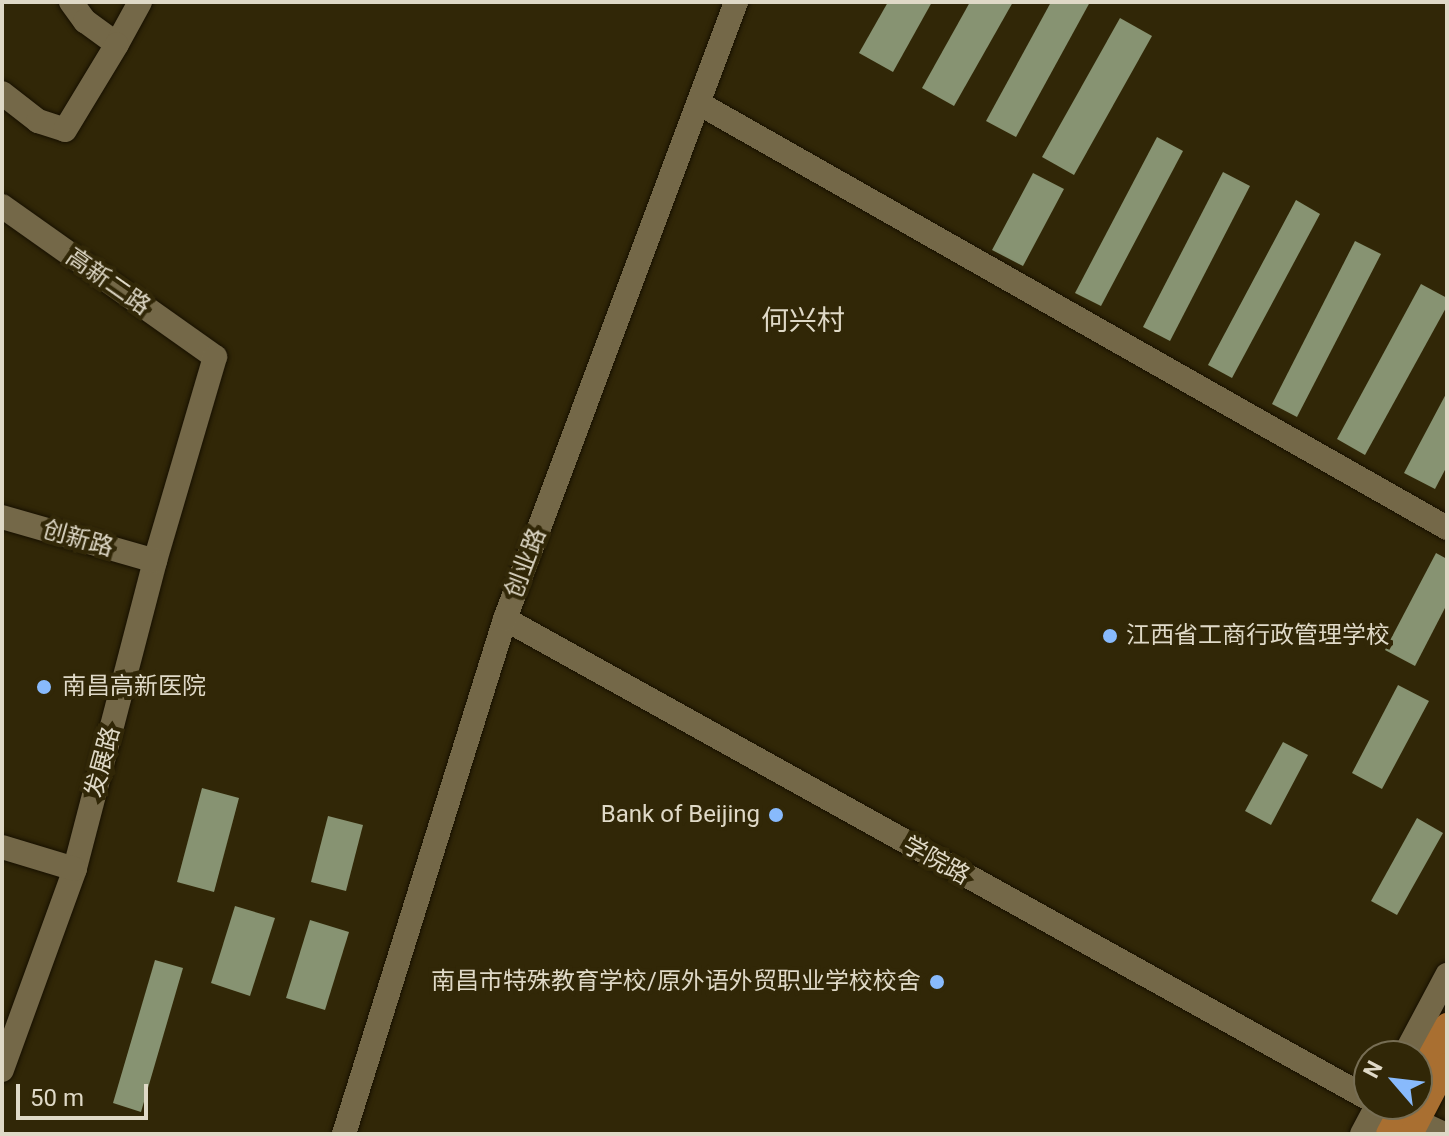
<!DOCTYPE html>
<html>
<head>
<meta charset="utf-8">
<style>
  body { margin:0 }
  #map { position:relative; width:1449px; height:1136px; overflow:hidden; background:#312707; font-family:Roboto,"Noto Sans SC",sans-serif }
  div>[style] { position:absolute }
  .building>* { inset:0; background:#879372 }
  .roads { filter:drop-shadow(0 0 2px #171000) drop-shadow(0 0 2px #171000) }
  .minor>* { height:24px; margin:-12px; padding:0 12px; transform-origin:12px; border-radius:12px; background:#746848 }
  .major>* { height:24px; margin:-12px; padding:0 12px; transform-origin:12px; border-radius:12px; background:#a96f31 }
  .dots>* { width:22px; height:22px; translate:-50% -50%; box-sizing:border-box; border:4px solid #312707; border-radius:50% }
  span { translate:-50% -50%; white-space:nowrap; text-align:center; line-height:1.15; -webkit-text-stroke:8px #312707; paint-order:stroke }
  .street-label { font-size:24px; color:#dfd9c7 }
  .poi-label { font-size:24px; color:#dfd9c7 }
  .left { translate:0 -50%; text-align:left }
  .right { translate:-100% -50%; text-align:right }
  .quarter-label { font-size:28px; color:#dfd9c7 }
  .frame { position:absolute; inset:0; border:4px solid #dfd9c7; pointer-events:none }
  .north { position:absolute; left:1353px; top:1040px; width:80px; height:80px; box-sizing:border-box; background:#312707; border:2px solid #776e54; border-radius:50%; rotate:298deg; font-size:22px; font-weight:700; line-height:32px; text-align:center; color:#dfd9c7 }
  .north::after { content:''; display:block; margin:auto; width:28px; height:36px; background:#88bafc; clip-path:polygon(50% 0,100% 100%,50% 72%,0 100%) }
  .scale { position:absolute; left:16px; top:1084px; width:132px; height:36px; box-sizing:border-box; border:4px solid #dfd9c7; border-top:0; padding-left:10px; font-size:24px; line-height:28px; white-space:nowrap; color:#dfd9c7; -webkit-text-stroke:6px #312707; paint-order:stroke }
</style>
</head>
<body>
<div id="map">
  <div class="building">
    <div style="clip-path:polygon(888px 2px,932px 2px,893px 72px,859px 53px)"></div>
    <div style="clip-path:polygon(970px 2px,1013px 2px,954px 106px,922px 88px)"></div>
    <div style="clip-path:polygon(1051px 2px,1090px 2px,1016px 137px,986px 121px)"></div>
    <div style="clip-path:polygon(1120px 18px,1152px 36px,1074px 175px,1042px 157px)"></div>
    <div style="clip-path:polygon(1157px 137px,1183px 151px,1101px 306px,1075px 293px)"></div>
    <div style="clip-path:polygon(1223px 172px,1250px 186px,1170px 341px,1143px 327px)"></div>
    <div style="clip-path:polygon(1033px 173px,1064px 189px,1023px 266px,992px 250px)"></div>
    <div style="clip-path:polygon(1296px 200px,1320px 214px,1232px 378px,1208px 365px)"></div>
    <div style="clip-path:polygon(1355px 241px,1381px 254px,1297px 417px,1272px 404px)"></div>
    <div style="clip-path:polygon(1421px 284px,1447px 298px,1447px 306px,1365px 455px,1337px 439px)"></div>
    <div style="clip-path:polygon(1447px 392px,1447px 466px,1435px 489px,1404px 473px)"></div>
    <div style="clip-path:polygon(1436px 553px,1447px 559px,1447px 604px,1415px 666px,1385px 650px)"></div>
    <div style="clip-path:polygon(1398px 685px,1429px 701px,1382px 789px,1352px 773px)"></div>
    <div style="clip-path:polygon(1283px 742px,1308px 755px,1271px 825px,1245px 811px)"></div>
    <div style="clip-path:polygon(202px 788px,239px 798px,214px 892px,177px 882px)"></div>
    <div style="clip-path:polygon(328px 816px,363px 825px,346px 891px,311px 882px)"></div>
    <div style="clip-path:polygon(1417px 818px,1443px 833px,1397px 915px,1371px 901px)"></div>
    <div style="clip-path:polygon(235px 906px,275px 918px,250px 996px,211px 983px)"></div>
    <div style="clip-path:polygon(310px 920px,349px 932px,325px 1010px,286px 998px)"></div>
    <div style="clip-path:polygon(155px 960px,183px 968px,141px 1112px,113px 1103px)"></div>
  </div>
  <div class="roads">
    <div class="minor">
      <div style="left:71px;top:2px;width:24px;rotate:54deg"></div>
      <div style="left:85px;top:21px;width:39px;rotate:36deg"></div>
      <div style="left:117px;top:44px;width:48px;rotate:-61.3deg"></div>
      <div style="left:2px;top:93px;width:46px;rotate:37.9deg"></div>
      <div style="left:38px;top:121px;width:28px;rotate:18deg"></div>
      <div style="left:65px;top:130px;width:100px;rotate:-58.8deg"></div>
      <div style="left:700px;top:104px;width:859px;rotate:29.58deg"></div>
      <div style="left:2px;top:206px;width:261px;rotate:35.3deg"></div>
      <div style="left:215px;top:357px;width:213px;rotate:106.4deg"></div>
      <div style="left:155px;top:561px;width:318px;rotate:104.6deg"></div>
      <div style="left:75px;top:869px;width:214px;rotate:110deg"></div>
      <div style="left:2px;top:517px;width:159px;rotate:16deg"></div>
      <div style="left:505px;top:619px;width:988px;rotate:29.05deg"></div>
      <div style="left:2px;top:847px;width:76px;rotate:16.8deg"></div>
      <div style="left:1404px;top:1056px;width:92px;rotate:-62deg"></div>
      <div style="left:1380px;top:1104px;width:71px;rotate:25.1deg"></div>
      <div style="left:344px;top:1134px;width:540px;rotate:-72.64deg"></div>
      <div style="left:505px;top:619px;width:659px;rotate:-69.47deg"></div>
      <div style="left:1362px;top:1134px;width:34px;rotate:-62deg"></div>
    </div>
    <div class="major">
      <div style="left:1417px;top:1080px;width:63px;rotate:-61.4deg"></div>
      <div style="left:1388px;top:1134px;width:34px;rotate:-62deg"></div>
      <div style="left:1411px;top:1134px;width:78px;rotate:-62.4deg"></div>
    </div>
  </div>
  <div class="dots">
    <div style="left:1110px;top:636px;background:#88bafc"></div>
    <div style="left:44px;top:687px;background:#88bafc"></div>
    <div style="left:776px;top:815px;background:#88bafc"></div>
    <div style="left:937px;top:982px;background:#88bafc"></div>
  </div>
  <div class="street-label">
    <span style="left:108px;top:282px;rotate:35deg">高新二路</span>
    <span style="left:78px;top:539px;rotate:16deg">创新路</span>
    <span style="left:526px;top:563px;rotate:-69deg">创业路</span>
    <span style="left:103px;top:762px;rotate:-75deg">发展路</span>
    <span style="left:936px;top:861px;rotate:29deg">学院路</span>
  </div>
  <div class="poi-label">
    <span class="left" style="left:1126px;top:636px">江西省工商行政管理学校</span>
    <span class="left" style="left:62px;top:687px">南昌高新医院</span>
    <span class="right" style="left:760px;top:815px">Bank of Beijing</span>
    <span class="right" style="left:921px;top:982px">南昌市特殊教育学校/原外语外贸职业学校校舍</span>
  </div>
  <div class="quarter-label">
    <span style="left:803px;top:321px">何兴村</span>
  </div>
  <div class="frame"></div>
  <div class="north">N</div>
  <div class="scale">50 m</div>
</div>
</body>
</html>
